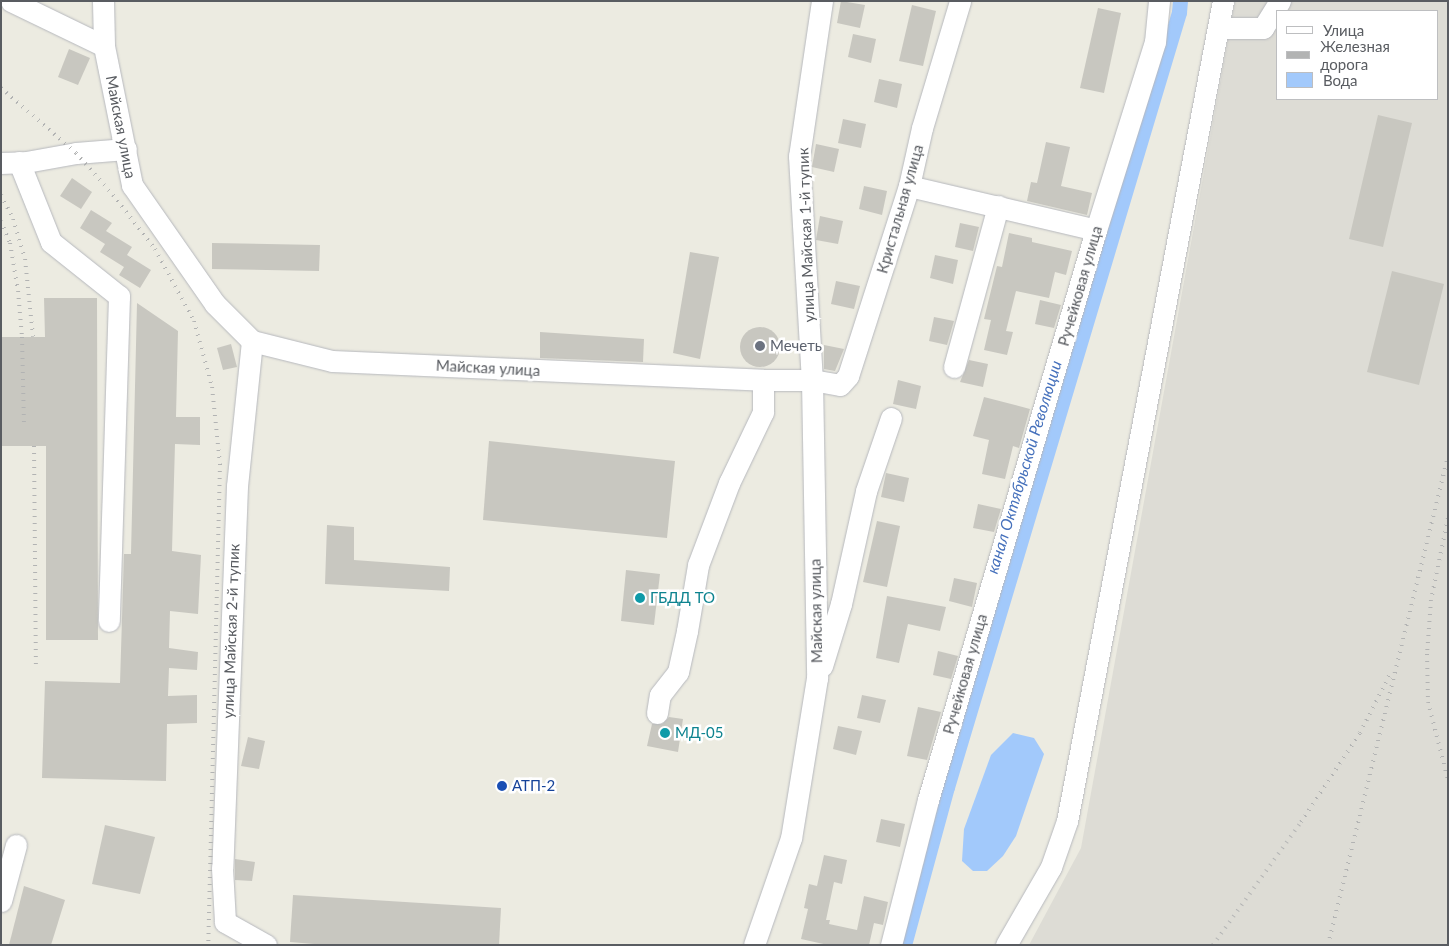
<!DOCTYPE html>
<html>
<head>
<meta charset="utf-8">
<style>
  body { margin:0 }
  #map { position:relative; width:1449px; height:946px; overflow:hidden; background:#ecebe1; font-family:Lato,sans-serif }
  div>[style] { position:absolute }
  .industrial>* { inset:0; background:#dddcd5 }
  .water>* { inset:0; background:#a2c9fb }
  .canal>* { height:15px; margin:-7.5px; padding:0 7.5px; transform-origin:7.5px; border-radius:7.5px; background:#a2c9fb }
  .building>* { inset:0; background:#c8c7c0 }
  .round { border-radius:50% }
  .roads { filter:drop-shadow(0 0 1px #b6b8bd) drop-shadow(0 0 1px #b6b8bd) }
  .minor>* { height:21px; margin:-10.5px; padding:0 10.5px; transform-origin:10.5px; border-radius:10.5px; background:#fff }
  .rail>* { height:4px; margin-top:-2px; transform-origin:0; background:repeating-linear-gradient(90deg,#b2b3b3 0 1px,transparent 0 7px) }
  .dots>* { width:14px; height:14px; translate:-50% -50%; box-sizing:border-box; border:2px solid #fff; border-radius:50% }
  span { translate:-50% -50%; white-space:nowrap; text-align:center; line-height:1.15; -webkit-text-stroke:5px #fff; paint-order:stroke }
  .street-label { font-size:15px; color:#595c61 }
  .worship-label { font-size:15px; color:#5b616d }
  .left { translate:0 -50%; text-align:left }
  .culture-label { font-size:15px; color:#0d838f }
  .transit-label { font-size:15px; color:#164399 }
  .water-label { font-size:16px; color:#4671bc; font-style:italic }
  .frame { position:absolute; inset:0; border:2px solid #595c61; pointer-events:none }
  .legend { position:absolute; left:1276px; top:10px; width:162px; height:90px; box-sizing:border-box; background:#fff; border:1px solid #bdbec0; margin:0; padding:6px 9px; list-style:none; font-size:15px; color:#595c61 }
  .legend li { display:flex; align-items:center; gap:10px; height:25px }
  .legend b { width:25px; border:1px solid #bdbec0 }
</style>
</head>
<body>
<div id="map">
  <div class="industrial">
    <div style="clip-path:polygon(evenodd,1235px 1px,1448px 1px,1448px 945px,1029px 945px,1081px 848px,1235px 1px,1278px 11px,1438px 11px,1438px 99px,1278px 99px,1278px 11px)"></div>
  </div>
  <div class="water">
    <div style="clip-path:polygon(1013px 733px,1034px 738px,1044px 754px,1016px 836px,1003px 856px,987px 871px,973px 871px,962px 861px,964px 829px,991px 755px)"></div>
  </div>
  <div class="canal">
    <div style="left:904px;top:945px;width:164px;rotate:-74.8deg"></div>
    <div style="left:947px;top:787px;width:809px;rotate:-73.33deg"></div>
    <div style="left:1179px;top:12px;width:11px;rotate:-85deg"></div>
  </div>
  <div class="building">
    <div style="clip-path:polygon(841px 1px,865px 5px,860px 28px,837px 23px)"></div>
    <div style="clip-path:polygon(912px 5px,936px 11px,923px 66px,899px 61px)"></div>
    <div style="clip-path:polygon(1098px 8px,1121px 13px,1104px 93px,1080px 88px)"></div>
    <div style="clip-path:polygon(853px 34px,876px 39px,871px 63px,848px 57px)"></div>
    <div style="clip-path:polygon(69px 49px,90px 58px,78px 85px,58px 77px)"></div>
    <div style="clip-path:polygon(879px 79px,902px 84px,897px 108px,874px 102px)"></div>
    <div style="clip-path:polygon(1378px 115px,1412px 123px,1383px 247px,1349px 239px)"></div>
    <div style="clip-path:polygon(843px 119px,866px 124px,861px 148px,838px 143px)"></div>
    <div style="clip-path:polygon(1046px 142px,1070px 147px,1061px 186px,1092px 193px,1087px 215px,1027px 201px,1031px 182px,1037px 183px)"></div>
    <div style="clip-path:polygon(816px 144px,839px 149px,834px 172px,812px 167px)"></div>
    <div style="clip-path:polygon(72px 178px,92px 192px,81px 209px,60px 196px)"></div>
    <div style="clip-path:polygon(864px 186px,887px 191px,882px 215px,859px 209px)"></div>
    <div style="clip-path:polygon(91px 210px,112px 223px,106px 231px,132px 247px,127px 255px,151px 270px,140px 288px,119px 275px,124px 267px,100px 252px,105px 244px,80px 228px)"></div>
    <div style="clip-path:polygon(820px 216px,843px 221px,838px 244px,816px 240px)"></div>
    <div style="clip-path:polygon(960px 223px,979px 227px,973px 251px,955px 247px)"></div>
    <div style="clip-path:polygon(1009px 233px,1032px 238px,1032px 242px,1072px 251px,1066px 275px,1055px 272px,1049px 298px,1016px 291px,1006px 331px,1013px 332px,1007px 355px,984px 350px,991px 320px,984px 319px,997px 266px,1002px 267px)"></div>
    <div style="clip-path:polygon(212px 243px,320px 245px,319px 271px,212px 269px)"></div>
    <div style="clip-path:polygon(690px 252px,719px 257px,700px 359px,673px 353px)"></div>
    <div style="clip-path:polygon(935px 255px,958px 260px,953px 284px,930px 278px)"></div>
    <div style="clip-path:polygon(1392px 271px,1444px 284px,1419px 385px,1367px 372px)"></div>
    <div style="clip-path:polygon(836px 281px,860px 286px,854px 309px,831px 304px)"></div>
    <div style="clip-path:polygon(44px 298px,97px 298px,98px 640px,46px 640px,46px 446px,1px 446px,1px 337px,45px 337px)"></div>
    <div style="clip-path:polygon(1040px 300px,1061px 305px,1054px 328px,1035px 324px)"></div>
    <div style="clip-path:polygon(137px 303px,178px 331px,176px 417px,200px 417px,200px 445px,175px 444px,172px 551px,201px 555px,198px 614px,170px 611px,169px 648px,198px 652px,197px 670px,169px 668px,168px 696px,197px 695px,197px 723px,167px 724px,166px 781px,42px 778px,45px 681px,120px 683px,124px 554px,131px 554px)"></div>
    <div style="clip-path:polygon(934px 317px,954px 321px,947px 345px,929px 341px)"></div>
    <div class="round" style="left:740px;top:327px;width:40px;height:40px"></div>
    <div style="clip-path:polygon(540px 332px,644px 339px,643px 362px,540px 358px)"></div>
    <div style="clip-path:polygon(231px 344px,237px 367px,223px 370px,217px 348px)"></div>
    <div style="clip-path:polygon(824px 345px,844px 349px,835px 371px,824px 369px)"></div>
    <div style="clip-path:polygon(969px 360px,988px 364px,983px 387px,960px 382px)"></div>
    <div style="clip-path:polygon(898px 380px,921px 386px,916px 409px,893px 404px)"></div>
    <div style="clip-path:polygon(984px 397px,1030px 409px,1019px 448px,1013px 446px,1005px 479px,982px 474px,989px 440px,973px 436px)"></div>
    <div style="clip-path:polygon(489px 441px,675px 461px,667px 538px,483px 520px)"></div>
    <div style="clip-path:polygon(886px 473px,909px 478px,904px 502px,881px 497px)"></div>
    <div style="clip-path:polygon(978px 504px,1001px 509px,994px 532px,973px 528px)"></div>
    <div style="clip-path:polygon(877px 521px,900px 526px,887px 587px,863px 582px)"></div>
    <div style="clip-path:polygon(327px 525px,354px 527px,354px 560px,450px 567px,449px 591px,325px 584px)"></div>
    <div style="clip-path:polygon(626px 570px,660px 574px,654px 625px,621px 621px)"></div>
    <div style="clip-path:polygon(954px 578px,977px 583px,972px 607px,949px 601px)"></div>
    <div style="clip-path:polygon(887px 596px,946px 607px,940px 631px,908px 624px,899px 663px,876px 658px)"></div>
    <div style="clip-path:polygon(938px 651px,958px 656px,951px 679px,933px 675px)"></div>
    <div style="clip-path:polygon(862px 695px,886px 700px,880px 723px,857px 718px)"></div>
    <div style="clip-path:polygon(918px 707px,941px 712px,927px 760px,907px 756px)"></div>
    <div style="clip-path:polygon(669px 717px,683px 719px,678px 752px,647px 746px,652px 724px,662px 724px)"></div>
    <div style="clip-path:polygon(838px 726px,862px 731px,856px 755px,833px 749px)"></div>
    <div style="clip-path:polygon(248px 737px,265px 741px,259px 769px,241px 766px)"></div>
    <div style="clip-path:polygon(881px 819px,905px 824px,900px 847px,876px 842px)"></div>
    <div style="clip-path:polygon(105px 825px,155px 837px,140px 894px,92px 884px)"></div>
    <div style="clip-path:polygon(824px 855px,847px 860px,842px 884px,834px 882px,826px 920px,830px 920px,829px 924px,857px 930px,864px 896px,888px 902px,883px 925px,874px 923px,869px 945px,828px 945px,801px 939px,808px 909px,804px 908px,809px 884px,817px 886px)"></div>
    <div style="clip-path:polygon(235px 859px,255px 862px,252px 881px,235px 880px)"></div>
    <div style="clip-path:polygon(24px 886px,65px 900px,51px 945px,9px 945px)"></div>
    <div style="clip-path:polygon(293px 895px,501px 908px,499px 945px,326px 945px,290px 942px)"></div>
  </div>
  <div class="roads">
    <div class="minor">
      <div style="left:11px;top:1px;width:103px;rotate:25.8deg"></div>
      <div style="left:103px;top:1px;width:45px;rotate:88.7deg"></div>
      <div style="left:104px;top:46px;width:142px;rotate:78.6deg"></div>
      <div style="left:132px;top:185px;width:145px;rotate:55.1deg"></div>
      <div style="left:215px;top:304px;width:52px;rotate:45deg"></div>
      <div style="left:252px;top:341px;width:82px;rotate:14deg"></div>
      <div style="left:332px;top:361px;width:431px;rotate:2.5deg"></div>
      <div style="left:763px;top:380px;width:49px"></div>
      <div style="left:812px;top:380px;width:298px;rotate:89deg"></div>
      <div style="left:817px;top:678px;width:162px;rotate:99.2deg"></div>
      <div style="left:791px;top:838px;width:113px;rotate:109.1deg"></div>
      <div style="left:822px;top:1px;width:157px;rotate:98.4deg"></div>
      <div style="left:799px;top:156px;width:224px;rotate:86.7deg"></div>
      <div style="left:812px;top:380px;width:28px;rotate:10deg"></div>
      <div style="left:840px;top:385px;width:12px;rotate:-48deg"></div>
      <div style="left:848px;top:376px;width:200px;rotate:-72.2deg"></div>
      <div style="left:909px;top:186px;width:59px;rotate:-77.4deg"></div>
      <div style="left:922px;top:128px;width:133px;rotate:-73.3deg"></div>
      <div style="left:1218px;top:28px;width:45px"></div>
      <div style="left:1263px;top:28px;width:32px;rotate:-58deg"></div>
      <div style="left:19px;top:162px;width:86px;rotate:68.2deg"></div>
      <div style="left:51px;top:242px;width:87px;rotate:38.5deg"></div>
      <div style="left:119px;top:296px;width:325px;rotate:91.8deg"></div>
      <div style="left:1px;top:163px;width:25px;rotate:-2deg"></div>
      <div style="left:26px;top:162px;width:51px;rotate:-10.2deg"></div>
      <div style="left:76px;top:153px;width:50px;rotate:-4.6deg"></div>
      <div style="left:909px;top:186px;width:192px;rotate:13.2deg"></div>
      <div style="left:252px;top:341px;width:146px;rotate:95.9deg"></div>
      <div style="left:237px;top:486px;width:382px;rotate:92.2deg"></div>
      <div style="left:222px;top:868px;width:54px;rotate:86.8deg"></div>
      <div style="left:225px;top:922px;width:47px;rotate:29.3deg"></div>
      <div style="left:954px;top:367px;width:167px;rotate:-74.7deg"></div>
      <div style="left:822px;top:666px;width:65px;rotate:-73deg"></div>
      <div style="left:841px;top:604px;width:116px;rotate:-77.5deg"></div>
      <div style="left:866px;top:491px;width:77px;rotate:-71.1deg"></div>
      <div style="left:657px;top:713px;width:18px;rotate:-81deg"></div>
      <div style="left:660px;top:695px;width:29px;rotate:-52deg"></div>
      <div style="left:678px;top:672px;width:42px;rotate:-77.6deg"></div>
      <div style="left:687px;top:631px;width:67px;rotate:-80.5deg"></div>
      <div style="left:698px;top:565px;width:88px;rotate:-69.3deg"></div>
      <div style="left:729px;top:483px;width:79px;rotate:-64.4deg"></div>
      <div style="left:763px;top:412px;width:32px;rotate:-90deg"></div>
      <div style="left:1px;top:901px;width:58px;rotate:-75deg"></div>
      <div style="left:891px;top:945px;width:150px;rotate:-75.7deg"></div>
      <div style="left:928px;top:800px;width:594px;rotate:-73.58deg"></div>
      <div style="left:1096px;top:230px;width:197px;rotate:-72.6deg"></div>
      <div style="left:1155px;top:42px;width:41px;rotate:-84.4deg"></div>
      <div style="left:1006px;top:945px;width:90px;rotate:-60deg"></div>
      <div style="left:1051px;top:867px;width:49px;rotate:-70.8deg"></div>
      <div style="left:1067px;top:821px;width:835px;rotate:-79.23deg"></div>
    </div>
  </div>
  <div class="rail">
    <div style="left:1px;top:88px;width:99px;rotate:40.9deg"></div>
    <div style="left:76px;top:153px;width:56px;rotate:48.6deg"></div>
    <div style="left:113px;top:195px;width:68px;rotate:52.1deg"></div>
    <div style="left:155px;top:249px;width:82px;rotate:61.6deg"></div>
    <div style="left:194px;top:321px;width:68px;rotate:74.7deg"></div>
    <div style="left:212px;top:387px;width:77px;rotate:84.1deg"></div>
    <div style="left:220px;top:464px;width:481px;rotate:91.4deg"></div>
    <div style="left:1px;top:195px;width:27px;rotate:63deg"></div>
    <div style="left:13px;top:219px;width:42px;rotate:73.3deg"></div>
    <div style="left:25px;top:259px;width:78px;rotate:84.1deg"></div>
    <div style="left:1px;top:221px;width:24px;rotate:68deg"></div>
    <div style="left:10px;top:243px;width:49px;rotate:80.5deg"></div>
    <div style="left:18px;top:291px;width:46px;rotate:85deg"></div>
    <div style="left:22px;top:337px;width:91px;rotate:88.7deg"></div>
    <div style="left:34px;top:446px;width:220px;rotate:89.5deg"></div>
    <div style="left:1448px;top:518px;width:84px;rotate:101.7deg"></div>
    <div style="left:1431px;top:600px;width:54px;rotate:94.2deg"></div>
    <div style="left:1427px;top:654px;width:48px;rotate:88.8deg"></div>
    <div style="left:1428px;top:702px;width:81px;rotate:75.6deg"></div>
    <div style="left:1213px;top:945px;width:151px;rotate:-54.4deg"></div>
    <div style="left:1301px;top:822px;width:107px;rotate:-56.5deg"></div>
    <div style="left:1360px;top:733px;width:68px;rotate:-63.1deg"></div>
    <div style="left:1328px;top:945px;width:504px;rotate:-76.21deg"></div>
  </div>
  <div class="dots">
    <div style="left:760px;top:346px;background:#6b7280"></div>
    <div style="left:640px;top:598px;background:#0f9aa8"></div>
    <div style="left:665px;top:733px;background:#0f9aa8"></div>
    <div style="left:502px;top:786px;background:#1a4fb4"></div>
  </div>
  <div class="street-label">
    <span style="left:121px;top:127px;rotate:79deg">Майская улица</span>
    <span style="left:900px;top:209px;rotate:-74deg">Кристальная улица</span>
    <span style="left:806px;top:235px;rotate:-92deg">улица Майская 1-й тупик</span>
    <span style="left:1080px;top:286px;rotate:-74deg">Ручейковая улица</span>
    <span style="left:488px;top:368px;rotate:3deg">Майская улица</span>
    <span style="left:816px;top:611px;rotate:-91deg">Майская улица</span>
    <span style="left:231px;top:631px;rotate:-88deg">улица Майская 2-й тупик</span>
    <span style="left:965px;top:674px;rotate:-74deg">Ручейковая улица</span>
  </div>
  <div class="worship-label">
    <span class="left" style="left:770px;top:346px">Мечеть</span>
  </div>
  <div class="culture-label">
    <span class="left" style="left:650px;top:598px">ГБДД ТО</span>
    <span class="left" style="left:675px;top:733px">МД-05</span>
  </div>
  <div class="transit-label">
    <span class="left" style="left:512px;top:786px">АТП-2</span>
  </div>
  <div class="water-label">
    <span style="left:1024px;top:467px;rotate:-73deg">канал Октябрьской Революции</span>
  </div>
  <div class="frame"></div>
  <ul class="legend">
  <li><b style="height:6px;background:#fff"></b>Улица</li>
  <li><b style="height:6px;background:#b2b3b3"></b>Железная дорога</li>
  <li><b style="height:14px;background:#a2c9fb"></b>Вода</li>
  </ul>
</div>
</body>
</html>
